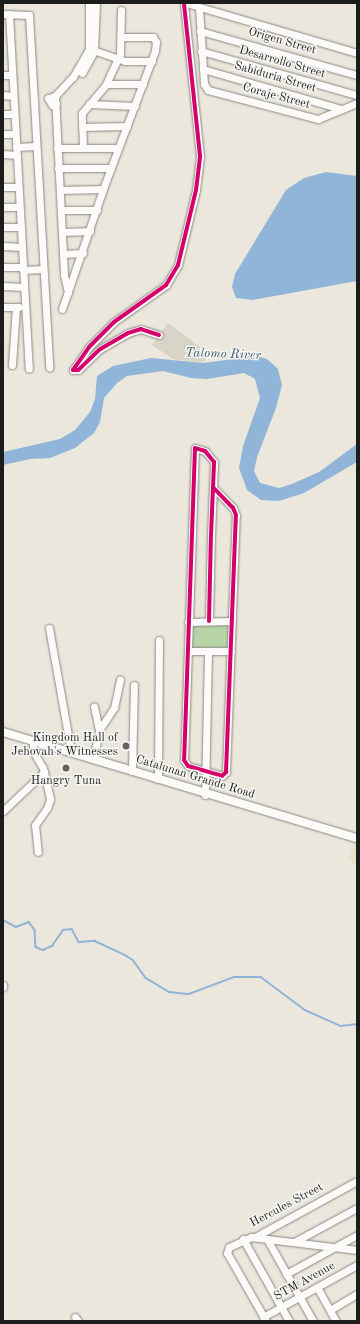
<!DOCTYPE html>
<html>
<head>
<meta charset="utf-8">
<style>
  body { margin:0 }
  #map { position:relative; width:360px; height:1324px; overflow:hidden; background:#ebe7dc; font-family:"Old Standard TT",serif }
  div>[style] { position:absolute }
  .built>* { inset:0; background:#e9e0c9 }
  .industrial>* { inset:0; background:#d8d4c8 }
  .green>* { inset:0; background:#b7d5a6 }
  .water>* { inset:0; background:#91b5d8 }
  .stream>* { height:1.5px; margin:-0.75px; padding:0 0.75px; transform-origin:0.75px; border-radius:0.75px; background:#91b5d8 }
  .roads { filter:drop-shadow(0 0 1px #8a8882) drop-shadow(0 0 1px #8a8882) }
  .minor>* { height:7px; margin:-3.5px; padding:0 3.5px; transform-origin:3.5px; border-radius:3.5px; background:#fcfbfa }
  .major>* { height:8px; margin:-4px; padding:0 4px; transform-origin:4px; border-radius:4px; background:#fcfbfa }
  .cycleway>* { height:4px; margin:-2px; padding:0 2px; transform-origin:2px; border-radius:2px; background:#d6006c }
  .dots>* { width:11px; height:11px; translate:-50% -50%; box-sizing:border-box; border:2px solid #f6f6f2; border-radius:50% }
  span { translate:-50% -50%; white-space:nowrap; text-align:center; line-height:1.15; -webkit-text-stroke:3px #f6f6f2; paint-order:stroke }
  .street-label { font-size:12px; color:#1c1c1c }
  .poi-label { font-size:12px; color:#1c1c1c }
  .right { translate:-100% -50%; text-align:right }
  .water-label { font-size:13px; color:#405770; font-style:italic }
  .frame { position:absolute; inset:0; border:4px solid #1c1c1c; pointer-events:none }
</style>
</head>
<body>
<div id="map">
  <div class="built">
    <div style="clip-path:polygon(354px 845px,357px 846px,357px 864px,348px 860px)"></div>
  </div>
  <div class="industrial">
    <div style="clip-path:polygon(168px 323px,210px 354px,203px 363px,173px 359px,152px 345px)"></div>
  </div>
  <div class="green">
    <div style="clip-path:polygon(229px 623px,228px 648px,191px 648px,191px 624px)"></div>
  </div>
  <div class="water">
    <div style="clip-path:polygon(326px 172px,357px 176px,357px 281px,253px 300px,236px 298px,232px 287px,235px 274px,286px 190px,304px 178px)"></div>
    <div style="clip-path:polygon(256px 356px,267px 359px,278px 369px,282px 385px,276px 408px,257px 457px,254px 471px,260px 483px,279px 488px,292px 484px,319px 472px,357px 444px,357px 462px,304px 493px,279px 501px,261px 500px,247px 490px,239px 468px,243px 446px,260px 398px,255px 379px,244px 373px,207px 379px,191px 378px,163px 371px,127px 376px,117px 383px,104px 398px,100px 422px,94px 433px,75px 448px,50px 458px,30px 459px,3px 465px,3px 452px,60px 439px,75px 430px,90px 412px,95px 399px,97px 376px,113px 366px,151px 358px,203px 363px)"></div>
  </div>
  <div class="stream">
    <div style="left:3px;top:920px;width:15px;rotate:28deg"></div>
    <div style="left:16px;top:927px;width:14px;rotate:-21deg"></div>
    <div style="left:29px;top:922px;width:10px;rotate:53deg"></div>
    <div style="left:35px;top:930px;width:17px;rotate:87deg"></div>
    <div style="left:36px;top:947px;width:8px;rotate:23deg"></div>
    <div style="left:43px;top:950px;width:10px;rotate:-24deg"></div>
    <div style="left:52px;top:946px;width:19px;rotate:-55deg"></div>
    <div style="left:63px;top:930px;width:9px;rotate:-6deg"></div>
    <div style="left:72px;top:929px;width:15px;rotate:62deg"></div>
    <div style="left:79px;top:942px;width:16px;rotate:-4deg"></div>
    <div style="left:95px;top:941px;width:33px;rotate:25deg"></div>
    <div style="left:125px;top:955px;width:9px;rotate:32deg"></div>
    <div style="left:133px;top:960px;width:22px;rotate:54deg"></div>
    <div style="left:146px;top:978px;width:27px;rotate:31deg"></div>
    <div style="left:169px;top:992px;width:20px;rotate:6deg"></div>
    <div style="left:189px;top:994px;width:48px;rotate:-20.7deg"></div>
    <div style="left:234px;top:977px;width:27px"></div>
    <div style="left:261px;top:977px;width:55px;rotate:36.9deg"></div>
    <div style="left:305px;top:1010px;width:39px;rotate:24deg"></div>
    <div style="left:341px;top:1026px;width:16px;rotate:-7deg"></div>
  </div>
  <div class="roads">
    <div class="minor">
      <div style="left:186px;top:3px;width:178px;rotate:16.3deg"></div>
      <div style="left:199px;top:8px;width:76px;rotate:86.2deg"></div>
      <div style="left:204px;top:84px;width:7px;rotate:56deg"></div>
      <div style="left:208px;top:90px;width:114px;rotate:14.8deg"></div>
      <div style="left:318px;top:119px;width:42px;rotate:-22.3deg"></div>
      <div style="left:3px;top:14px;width:26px;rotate:2deg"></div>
      <div style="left:29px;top:15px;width:353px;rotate:86.7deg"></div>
      <div style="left:9px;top:14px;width:355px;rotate:86.8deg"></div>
      <div style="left:200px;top:31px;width:163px;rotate:15.7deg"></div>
      <div style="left:90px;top:49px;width:37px;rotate:19deg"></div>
      <div style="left:125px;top:61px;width:27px"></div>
      <div style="left:201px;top:51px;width:162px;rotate:15.8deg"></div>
      <div style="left:203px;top:69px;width:144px;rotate:16.2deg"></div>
      <div style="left:82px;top:73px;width:25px;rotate:-61deg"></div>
      <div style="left:94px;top:51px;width:48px;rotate:-87.6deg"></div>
      <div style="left:3px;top:75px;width:9px"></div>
      <div style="left:106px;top:84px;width:37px"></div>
      <div style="left:3px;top:95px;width:10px;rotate:6deg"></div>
      <div style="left:55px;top:96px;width:179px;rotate:87.1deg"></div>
      <div style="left:64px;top:275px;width:18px;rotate:77deg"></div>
      <div style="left:56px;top:103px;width:4px;rotate:153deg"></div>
      <div style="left:52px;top:105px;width:8px;rotate:-120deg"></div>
      <div style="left:48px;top:98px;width:7px;rotate:-16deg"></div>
      <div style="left:55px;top:96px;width:26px;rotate:-47deg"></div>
      <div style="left:73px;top:77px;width:32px;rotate:-60deg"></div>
      <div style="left:89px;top:49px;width:46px;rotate:-90deg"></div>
      <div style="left:89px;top:104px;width:46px;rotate:2.5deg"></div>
      <div style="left:3px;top:114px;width:11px"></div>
      <div style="left:82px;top:127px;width:45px;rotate:-1.3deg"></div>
      <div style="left:3px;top:134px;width:12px"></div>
      <div style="left:16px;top:147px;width:20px;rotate:-3deg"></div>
      <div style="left:57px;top:148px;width:61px"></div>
      <div style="left:83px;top:148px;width:35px;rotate:-92deg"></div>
      <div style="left:82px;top:113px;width:38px;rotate:-50deg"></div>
      <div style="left:106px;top:84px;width:33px;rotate:-65deg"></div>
      <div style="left:120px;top:54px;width:44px;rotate:-88.7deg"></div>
      <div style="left:3px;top:154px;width:13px;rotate:4deg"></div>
      <div style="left:58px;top:168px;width:53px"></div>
      <div style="left:3px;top:187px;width:15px"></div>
      <div style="left:60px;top:190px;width:43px;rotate:-1.3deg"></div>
      <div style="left:3px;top:207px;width:16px"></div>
      <div style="left:61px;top:210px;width:36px"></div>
      <div style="left:3px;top:227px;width:18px"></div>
      <div style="left:62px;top:232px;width:28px;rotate:-2deg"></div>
      <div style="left:3px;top:246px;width:19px;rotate:3deg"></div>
      <div style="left:63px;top:254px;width:20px;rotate:-3deg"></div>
      <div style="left:3px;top:267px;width:20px"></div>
      <div style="left:23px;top:270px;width:20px;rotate:-3deg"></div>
      <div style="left:3px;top:286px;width:21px;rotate:3deg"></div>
      <div style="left:3px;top:307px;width:16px"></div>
      <div style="left:62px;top:309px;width:127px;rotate:-71.1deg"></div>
      <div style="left:103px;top:189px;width:147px;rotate:-69.4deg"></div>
      <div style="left:155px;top:51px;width:9px;rotate:-84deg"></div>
      <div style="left:156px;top:42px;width:6px;rotate:-121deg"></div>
      <div style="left:153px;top:37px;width:32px;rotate:180deg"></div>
      <div style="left:159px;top:335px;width:19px;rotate:-162deg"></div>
      <div style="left:141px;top:329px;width:14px;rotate:163deg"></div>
      <div style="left:128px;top:333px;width:32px;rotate:150deg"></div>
      <div style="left:100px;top:349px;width:30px;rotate:136deg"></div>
      <div style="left:78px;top:370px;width:5px;rotate:180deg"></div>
      <div style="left:73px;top:370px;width:28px;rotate:-55deg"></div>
      <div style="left:89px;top:347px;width:35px;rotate:-45deg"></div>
      <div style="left:114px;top:322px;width:64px;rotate:-35.4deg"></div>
      <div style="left:166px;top:285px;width:23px;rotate:-59deg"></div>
      <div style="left:178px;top:265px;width:77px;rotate:-76.5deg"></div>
      <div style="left:196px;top:190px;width:34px;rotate:-83deg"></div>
      <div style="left:200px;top:156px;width:154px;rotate:-96deg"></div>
      <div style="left:12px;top:365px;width:58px;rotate:-86.1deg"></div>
      <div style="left:209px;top:621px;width:86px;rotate:-88.7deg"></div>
      <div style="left:211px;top:535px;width:73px;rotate:-87.6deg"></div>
      <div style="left:214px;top:462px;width:14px;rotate:-129deg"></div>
      <div style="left:205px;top:451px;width:10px;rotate:-163deg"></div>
      <div style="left:195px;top:448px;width:312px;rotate:92deg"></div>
      <div style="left:184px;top:760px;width:7px;rotate:56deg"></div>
      <div style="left:188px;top:766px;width:35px;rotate:16deg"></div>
      <div style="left:222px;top:776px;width:6px;rotate:-45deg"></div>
      <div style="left:226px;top:772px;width:257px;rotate:-87.8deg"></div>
      <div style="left:236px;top:515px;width:8px;rotate:-113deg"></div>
      <div style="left:233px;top:508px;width:29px;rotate:-134deg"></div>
      <div style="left:188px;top:622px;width:44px;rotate:-1.3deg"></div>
      <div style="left:49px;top:628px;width:126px;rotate:79.9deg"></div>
      <div style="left:188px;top:651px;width:43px"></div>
      <div style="left:99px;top:730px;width:27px;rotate:-56deg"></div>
      <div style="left:114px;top:708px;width:29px;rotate:-78deg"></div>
      <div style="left:33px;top:741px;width:10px;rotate:90deg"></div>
      <div style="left:33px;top:751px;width:20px;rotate:60deg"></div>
      <div style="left:43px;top:768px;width:32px;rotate:77deg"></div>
      <div style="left:50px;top:799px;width:9px;rotate:108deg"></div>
      <div style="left:47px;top:808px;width:21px;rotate:125deg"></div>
      <div style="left:35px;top:825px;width:27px;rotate:84deg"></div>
      <div style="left:93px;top:759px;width:30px;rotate:-78deg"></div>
      <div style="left:99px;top:730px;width:24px;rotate:-102deg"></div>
      <div style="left:132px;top:771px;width:86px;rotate:-88.7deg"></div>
      <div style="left:158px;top:779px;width:139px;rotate:-89.6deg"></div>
      <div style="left:205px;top:795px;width:144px;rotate:-88.8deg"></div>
      <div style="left:3px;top:811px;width:57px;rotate:-43.6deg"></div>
      <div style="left:3px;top:985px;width:2px;rotate:90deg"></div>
      <div style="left:255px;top:1237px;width:116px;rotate:-28.8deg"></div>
      <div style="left:243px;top:1239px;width:94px;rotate:60.7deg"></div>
      <div style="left:267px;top:1239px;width:94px;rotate:60.7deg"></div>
      <div style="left:294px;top:1242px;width:72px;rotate:-28.4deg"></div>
      <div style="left:286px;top:1274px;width:81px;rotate:-28.8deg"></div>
      <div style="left:317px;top:1287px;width:39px;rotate:61deg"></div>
      <div style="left:330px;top:1310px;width:31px;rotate:-31deg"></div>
      <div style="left:75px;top:1317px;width:5px;rotate:53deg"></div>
      <div style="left:263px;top:1317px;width:107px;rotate:-29deg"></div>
      <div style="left:266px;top:1321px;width:78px;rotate:-119.8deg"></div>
      <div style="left:227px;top:1253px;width:6px;rotate:-72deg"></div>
      <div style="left:229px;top:1247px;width:24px;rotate:-24deg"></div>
      <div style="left:251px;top:1237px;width:107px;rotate:7deg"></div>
    </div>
    <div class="major">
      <div style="left:3px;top:732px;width:370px;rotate:16.7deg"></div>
    </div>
  </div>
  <div class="cycleway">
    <div style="left:159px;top:335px;width:19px;rotate:-162deg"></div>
    <div style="left:141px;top:329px;width:14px;rotate:163deg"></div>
    <div style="left:128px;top:333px;width:32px;rotate:150deg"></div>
    <div style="left:100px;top:349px;width:30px;rotate:136deg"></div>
    <div style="left:78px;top:370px;width:5px;rotate:180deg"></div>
    <div style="left:73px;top:370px;width:28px;rotate:-55deg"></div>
    <div style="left:89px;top:347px;width:35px;rotate:-45deg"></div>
    <div style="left:114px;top:322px;width:64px;rotate:-35.4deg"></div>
    <div style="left:166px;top:285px;width:23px;rotate:-59deg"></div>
    <div style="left:178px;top:265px;width:77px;rotate:-76.5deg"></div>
    <div style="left:196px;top:190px;width:34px;rotate:-83deg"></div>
    <div style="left:200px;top:156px;width:154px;rotate:-96deg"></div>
    <div style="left:209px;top:621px;width:86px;rotate:-88.7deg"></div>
    <div style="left:211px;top:535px;width:73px;rotate:-87.6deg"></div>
    <div style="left:214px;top:462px;width:14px;rotate:-129deg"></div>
    <div style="left:205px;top:451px;width:10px;rotate:-163deg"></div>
    <div style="left:195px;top:448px;width:312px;rotate:92deg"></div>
    <div style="left:184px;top:760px;width:7px;rotate:56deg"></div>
    <div style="left:188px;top:766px;width:35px;rotate:16deg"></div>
    <div style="left:222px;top:776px;width:6px;rotate:-45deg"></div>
    <div style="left:226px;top:772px;width:257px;rotate:-87.8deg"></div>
    <div style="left:236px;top:515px;width:8px;rotate:-113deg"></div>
    <div style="left:233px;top:508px;width:29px;rotate:-134deg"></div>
  </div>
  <div class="dots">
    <div style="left:126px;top:746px;background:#64635f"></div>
    <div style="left:66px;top:768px;background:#64635f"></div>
  </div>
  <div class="street-label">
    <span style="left:282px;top:42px;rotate:16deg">Origen Street</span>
    <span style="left:282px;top:63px;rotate:16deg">Desarrollo Street</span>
    <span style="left:275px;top:78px;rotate:16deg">Sabiduria Street</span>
    <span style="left:276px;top:97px;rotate:15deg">Coraje Street</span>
    <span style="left:195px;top:778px;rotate:17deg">Catalunan Grande Road</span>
    <span style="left:287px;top:1206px;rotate:-28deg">Hercules Street</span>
    <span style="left:305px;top:1282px;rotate:-29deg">STM Avenue</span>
  </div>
  <div class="poi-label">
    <span class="right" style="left:118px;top:746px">Kingdom Hall of<br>Jehovah's Witnesses</span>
    <span style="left:66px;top:782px">Hangry Tuna</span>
  </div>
  <div class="water-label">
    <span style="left:223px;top:355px;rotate:2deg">Talomo River</span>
  </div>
  <div class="frame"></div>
</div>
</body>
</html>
